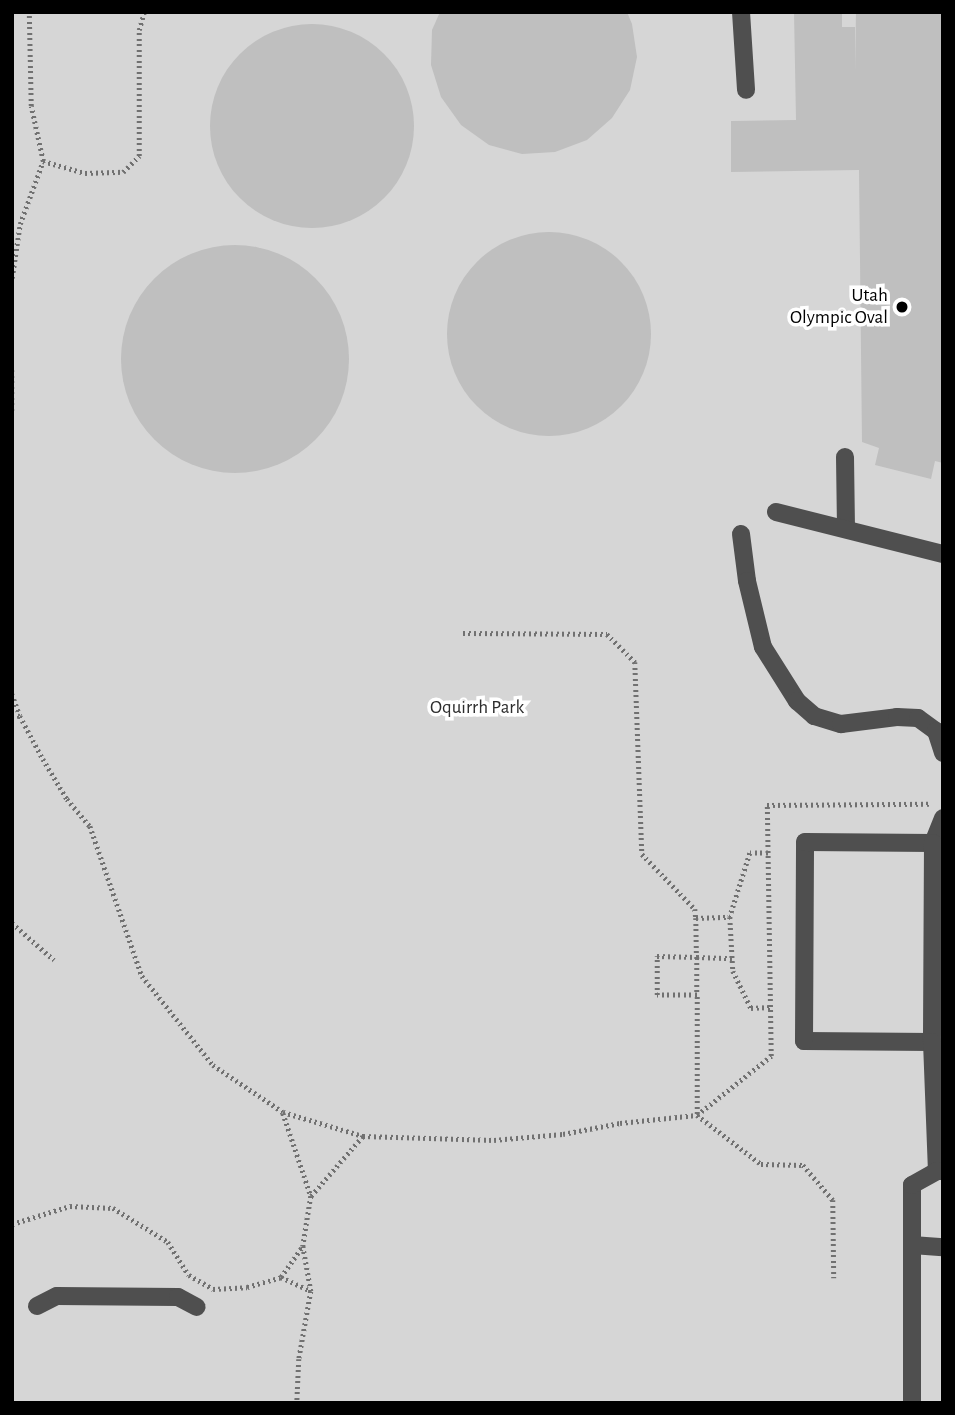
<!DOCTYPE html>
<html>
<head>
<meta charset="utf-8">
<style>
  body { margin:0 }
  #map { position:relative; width:955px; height:1415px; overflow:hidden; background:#fff; font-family:"Alegreya Sans",sans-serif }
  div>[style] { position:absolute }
  .green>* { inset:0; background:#d6d6d6 }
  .building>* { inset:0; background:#bfbfbf }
  .round { border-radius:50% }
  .path>* { height:4.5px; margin-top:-2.25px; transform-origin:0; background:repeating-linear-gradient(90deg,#717171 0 2px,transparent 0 5.5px) }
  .minor>* { height:18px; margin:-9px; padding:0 9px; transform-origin:9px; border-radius:9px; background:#4f4f4f }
  .dots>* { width:19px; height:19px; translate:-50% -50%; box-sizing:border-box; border:4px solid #fff; border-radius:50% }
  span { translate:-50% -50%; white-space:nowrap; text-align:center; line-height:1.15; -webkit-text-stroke:7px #fff; paint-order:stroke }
  .poi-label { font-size:19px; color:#000 }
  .right { translate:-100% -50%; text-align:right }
  .park-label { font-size:19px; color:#2d2d2d }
  .frame { position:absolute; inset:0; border:14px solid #000; pointer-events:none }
</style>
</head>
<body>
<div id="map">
  <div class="green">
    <div style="clip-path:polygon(12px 12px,943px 12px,943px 1403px,12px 1403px)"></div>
  </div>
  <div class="building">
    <div style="clip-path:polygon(440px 12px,627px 12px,632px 24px,637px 57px,630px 90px,612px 118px,587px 140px,555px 152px,522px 154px,489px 145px,461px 125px,441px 97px,431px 65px,432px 30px)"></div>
    <div style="clip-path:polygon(794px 12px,842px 12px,842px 27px,855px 27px,855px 71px,856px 12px,943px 12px,943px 463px,935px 461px,931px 479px,875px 465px,879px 448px,862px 442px,859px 170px,731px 172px,731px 121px,796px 120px)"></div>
    <div class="round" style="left:210px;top:24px;width:204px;height:204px"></div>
    <div class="round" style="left:447px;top:232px;width:204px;height:204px"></div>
    <div class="round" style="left:121px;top:245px;width:228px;height:228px"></div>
  </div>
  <div class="path">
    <div style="left:43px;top:161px;width:44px;rotate:15.9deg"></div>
    <div style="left:85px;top:173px;width:38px;rotate:-2deg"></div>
    <div style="left:123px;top:172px;width:23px;rotate:-45deg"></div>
    <div style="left:139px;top:156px;width:126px;rotate:-90deg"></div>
    <div style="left:139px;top:30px;width:19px;rotate:-74deg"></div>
    <div style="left:12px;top:278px;width:55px;rotate:-81.6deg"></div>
    <div style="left:20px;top:224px;width:67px;rotate:-69.9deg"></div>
    <div style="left:43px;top:161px;width:56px;rotate:-102.3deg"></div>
    <div style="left:31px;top:106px;width:94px;rotate:-91.2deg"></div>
    <div style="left:12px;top:370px;width:41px;rotate:90deg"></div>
    <div style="left:463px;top:633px;width:144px;rotate:0.4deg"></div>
    <div style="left:607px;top:634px;width:40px;rotate:45deg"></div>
    <div style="left:635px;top:662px;width:192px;rotate:87.9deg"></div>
    <div style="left:642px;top:854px;width:76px;rotate:46.1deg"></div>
    <div style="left:695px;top:909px;width:9px;rotate:84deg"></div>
    <div style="left:696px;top:918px;width:34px;rotate:-2deg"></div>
    <div style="left:12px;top:694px;width:23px;rotate:70deg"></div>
    <div style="left:20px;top:716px;width:49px;rotate:61.9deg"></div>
    <div style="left:43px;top:759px;width:47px;rotate:59deg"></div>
    <div style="left:67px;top:799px;width:35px;rotate:50deg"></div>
    <div style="left:90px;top:826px;width:159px;rotate:70.9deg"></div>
    <div style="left:142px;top:976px;width:114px;rotate:51.4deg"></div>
    <div style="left:213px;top:1065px;width:84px;rotate:33.9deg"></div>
    <div style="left:283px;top:1112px;width:84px;rotate:16.7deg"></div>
    <div style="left:363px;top:1136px;width:131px;rotate:1.7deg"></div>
    <div style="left:494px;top:1140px;width:69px;rotate:-5deg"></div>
    <div style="left:563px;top:1134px;width:58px;rotate:-10.9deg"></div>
    <div style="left:620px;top:1123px;width:77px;rotate:-5.9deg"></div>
    <div style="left:697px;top:1115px;width:95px;rotate:-38.6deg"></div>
    <div style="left:771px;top:1056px;width:251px;rotate:-90.9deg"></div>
    <div style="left:767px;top:805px;width:162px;rotate:-0.4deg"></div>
    <div style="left:12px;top:715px;width:8px;rotate:7deg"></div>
    <div style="left:768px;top:853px;width:18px;rotate:180deg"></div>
    <div style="left:750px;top:853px;width:67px;rotate:107.4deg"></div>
    <div style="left:730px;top:917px;width:54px;rotate:86.8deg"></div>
    <div style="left:733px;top:971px;width:41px;rotate:64.1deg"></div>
    <div style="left:751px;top:1008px;width:19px;rotate:-3deg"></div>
    <div style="left:696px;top:918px;width:39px;rotate:89deg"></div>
    <div style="left:697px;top:957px;width:38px;rotate:90deg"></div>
    <div style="left:697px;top:995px;width:40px;rotate:180deg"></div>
    <div style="left:657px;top:995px;width:39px;rotate:-90deg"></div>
    <div style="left:657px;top:956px;width:40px;rotate:1.4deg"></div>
    <div style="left:697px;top:957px;width:35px;rotate:2deg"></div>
    <div style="left:12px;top:923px;width:56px;rotate:41.4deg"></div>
    <div style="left:283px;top:1113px;width:88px;rotate:71.4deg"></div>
    <div style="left:311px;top:1196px;width:51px;rotate:99.1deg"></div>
    <div style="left:303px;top:1246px;width:46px;rotate:79.9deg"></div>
    <div style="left:311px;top:1291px;width:69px;rotate:100deg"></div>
    <div style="left:299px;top:1359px;width:44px;rotate:92.6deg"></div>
    <div style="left:697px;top:1114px;width:119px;rotate:-90deg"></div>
    <div style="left:697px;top:1115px;width:81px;rotate:37.4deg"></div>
    <div style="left:761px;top:1164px;width:42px;rotate:1.4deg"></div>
    <div style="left:803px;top:1165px;width:46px;rotate:49.4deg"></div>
    <div style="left:833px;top:1200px;width:78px;rotate:89.3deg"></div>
    <div style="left:311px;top:1196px;width:79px;rotate:-49.1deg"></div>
    <div style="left:12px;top:1224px;width:61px;rotate:-17.2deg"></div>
    <div style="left:70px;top:1206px;width:43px;rotate:2.7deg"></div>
    <div style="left:113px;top:1208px;width:65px;rotate:31.7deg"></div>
    <div style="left:168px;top:1242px;width:39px;rotate:58deg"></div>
    <div style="left:189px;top:1275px;width:28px;rotate:30deg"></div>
    <div style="left:213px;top:1289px;width:34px;rotate:-3deg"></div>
    <div style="left:247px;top:1287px;width:35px;rotate:-16deg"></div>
    <div style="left:281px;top:1277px;width:38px;rotate:-55deg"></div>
    <div style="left:281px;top:1277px;width:33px;rotate:25deg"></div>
  </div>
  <div class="minor">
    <div style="left:741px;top:12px;width:78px;rotate:86.3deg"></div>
    <div style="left:845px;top:457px;width:72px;rotate:89.2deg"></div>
    <div style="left:776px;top:512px;width:172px;rotate:14.1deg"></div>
    <div style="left:741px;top:534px;width:47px;rotate:82.7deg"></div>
    <div style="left:747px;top:581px;width:68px;rotate:76.4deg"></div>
    <div style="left:763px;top:647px;width:64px;rotate:57.8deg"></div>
    <div style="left:797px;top:701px;width:23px;rotate:41deg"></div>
    <div style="left:814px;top:716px;width:28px;rotate:17deg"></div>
    <div style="left:841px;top:724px;width:56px;rotate:-7.1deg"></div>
    <div style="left:897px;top:717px;width:21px;rotate:3deg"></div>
    <div style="left:918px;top:718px;width:22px;rotate:36deg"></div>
    <div style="left:936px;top:731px;width:23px;rotate:72deg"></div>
    <div style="left:933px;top:843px;width:27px;rotate:-68deg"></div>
    <div style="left:932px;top:1042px;width:128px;rotate:-179.6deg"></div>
    <div style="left:804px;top:1041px;width:199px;rotate:-89.7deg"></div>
    <div style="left:805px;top:842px;width:128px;rotate:0.4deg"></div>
    <div style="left:933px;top:843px;width:199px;rotate:90.3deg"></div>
    <div style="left:932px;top:1042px;width:129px;rotate:87.8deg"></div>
    <div style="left:937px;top:1171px;width:6px"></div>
    <div style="left:912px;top:1245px;width:31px;rotate:4deg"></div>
    <div style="left:37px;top:1306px;width:22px;rotate:-27deg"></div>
    <div style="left:57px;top:1296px;width:121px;rotate:0.5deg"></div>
    <div style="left:178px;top:1297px;width:21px;rotate:28deg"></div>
    <div style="left:912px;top:1403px;width:218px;rotate:-90deg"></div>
    <div style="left:912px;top:1185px;width:29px;rotate:-29deg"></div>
  </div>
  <div class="dots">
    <div style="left:902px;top:307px;background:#000"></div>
  </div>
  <div class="poi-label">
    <span class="right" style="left:888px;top:307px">Utah<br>Olympic Oval</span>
  </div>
  <div class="park-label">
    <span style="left:477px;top:708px">Oquirrh Park</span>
  </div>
  <div class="frame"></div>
</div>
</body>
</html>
